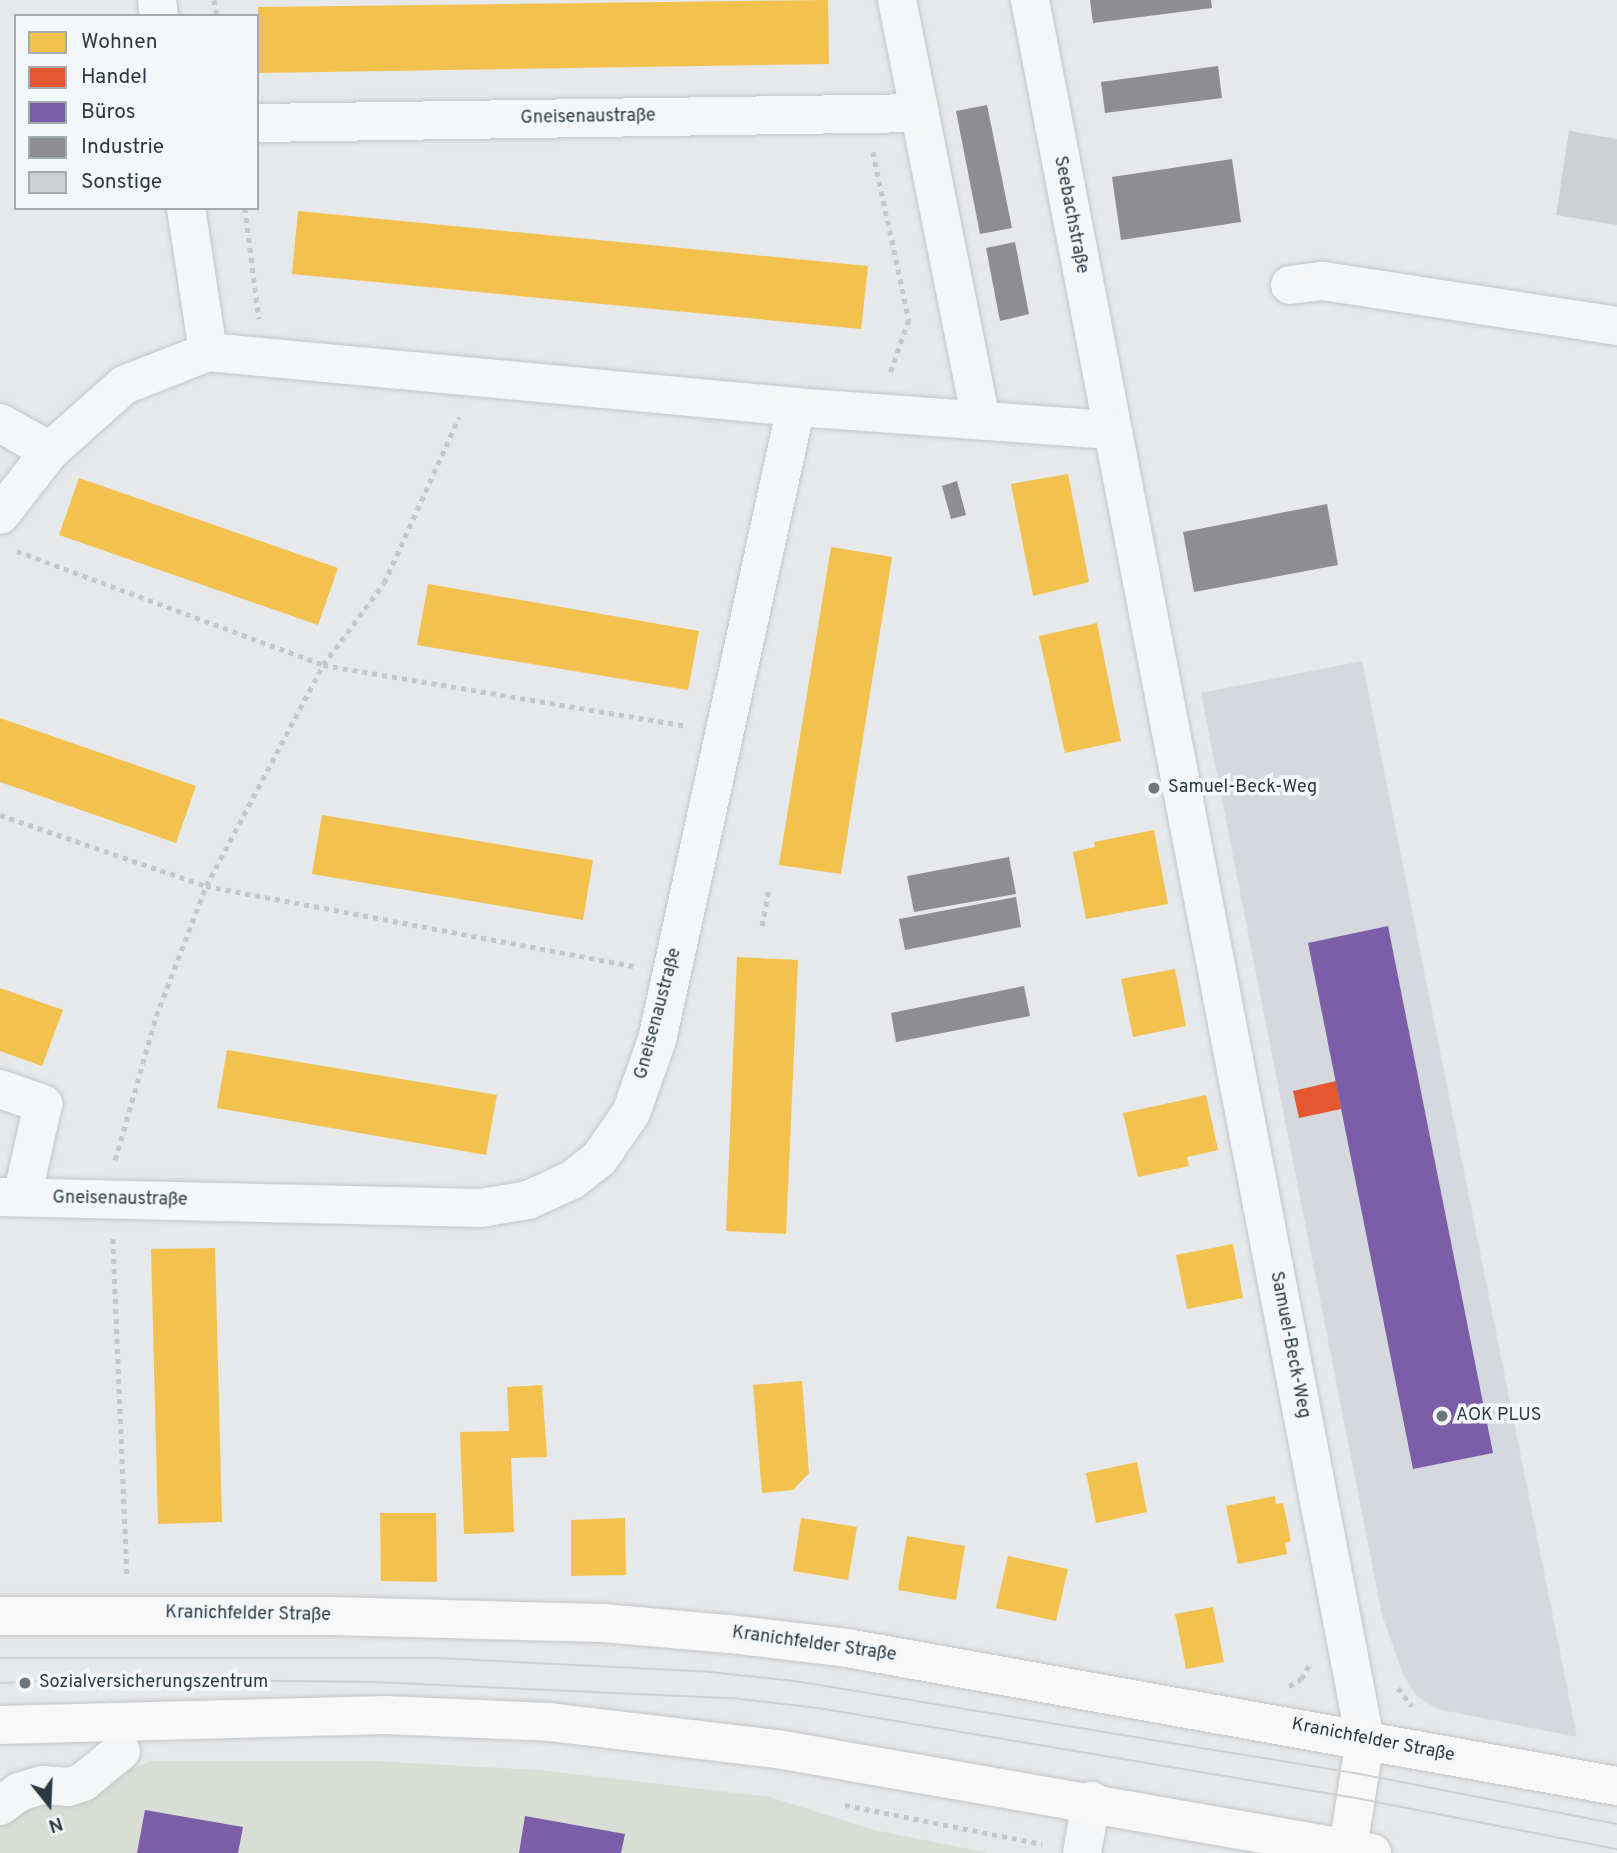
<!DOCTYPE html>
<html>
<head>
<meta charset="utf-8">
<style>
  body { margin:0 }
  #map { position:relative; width:1617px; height:1853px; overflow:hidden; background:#e6e8ea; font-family:Overpass,sans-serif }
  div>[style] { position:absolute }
  .built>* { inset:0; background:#d5d8dd }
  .green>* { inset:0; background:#d8ded6 }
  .homes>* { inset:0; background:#f2c14e }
  .shops>* { inset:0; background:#e4572e }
  .offices>* { inset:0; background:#7b5ea7 }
  .industry>* { inset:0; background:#8d8d92 }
  .building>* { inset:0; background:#ced0d2 }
  .path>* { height:4.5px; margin-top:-2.25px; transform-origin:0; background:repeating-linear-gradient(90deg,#c5c8c9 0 5px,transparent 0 10px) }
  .roads { filter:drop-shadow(0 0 2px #c4c6c8) drop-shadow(0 0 2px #c4c6c8) }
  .minor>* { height:38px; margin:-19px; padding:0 19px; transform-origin:19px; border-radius:19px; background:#f5f6f7 }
  .major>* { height:38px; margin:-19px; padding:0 19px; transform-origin:19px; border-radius:19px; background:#f8f8f8 }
  .tram>* { height:2px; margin:-1px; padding:0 1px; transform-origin:1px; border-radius:1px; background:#ced0d2 }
  .dots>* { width:19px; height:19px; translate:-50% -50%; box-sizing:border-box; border:4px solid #f4f7f9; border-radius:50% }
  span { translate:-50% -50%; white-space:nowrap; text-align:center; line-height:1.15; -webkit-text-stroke:7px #f4f7f9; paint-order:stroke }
  .street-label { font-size:18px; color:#2d3a43 }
  .poi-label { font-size:18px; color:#2d3a43 }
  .left { translate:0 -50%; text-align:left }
  .legend { position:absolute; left:14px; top:14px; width:245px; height:196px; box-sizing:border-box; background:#f4f7f9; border:2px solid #a4abb0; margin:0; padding:9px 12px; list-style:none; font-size:21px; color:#2d3a43 }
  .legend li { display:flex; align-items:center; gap:14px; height:35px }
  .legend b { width:35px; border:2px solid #a4abb0 }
  .north { position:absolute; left:14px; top:1769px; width:70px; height:70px; -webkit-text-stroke:5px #f4f7f9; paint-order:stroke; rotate:162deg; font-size:19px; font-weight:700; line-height:28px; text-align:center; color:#2d3a43 }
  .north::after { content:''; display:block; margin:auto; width:24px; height:32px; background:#2d3a43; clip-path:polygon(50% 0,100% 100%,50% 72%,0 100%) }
</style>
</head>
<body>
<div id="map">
  <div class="built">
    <div style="clip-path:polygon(1362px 661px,1577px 1737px,1437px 1709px,1416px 1695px,1403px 1674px,1382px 1615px,1201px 693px)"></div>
  </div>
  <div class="green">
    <div style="clip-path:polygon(151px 1761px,373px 1761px,540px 1770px,770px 1797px,874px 1830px,989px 1853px,0 1853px,0 1815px,72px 1794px)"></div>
  </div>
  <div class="homes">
    <div style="clip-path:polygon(828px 0,829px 64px,259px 73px,258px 7px)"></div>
    <div style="clip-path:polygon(298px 211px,868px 266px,861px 329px,292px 274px)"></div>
    <div style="clip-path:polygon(1068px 474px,1089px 582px,1033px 596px,1011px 484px)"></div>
    <div style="clip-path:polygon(79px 478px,338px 568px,318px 625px,59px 535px)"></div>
    <div style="clip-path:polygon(831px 547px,892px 557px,841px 874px,779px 865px)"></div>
    <div style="clip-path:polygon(428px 584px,699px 631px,688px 690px,417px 645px)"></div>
    <div style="clip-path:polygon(1097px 623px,1121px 741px,1065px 753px,1039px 636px)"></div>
    <div style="clip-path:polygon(0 718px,196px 786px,176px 843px,0 782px)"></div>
    <div style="clip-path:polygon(322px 815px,593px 860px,583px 920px,312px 874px)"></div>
    <div style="clip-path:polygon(1154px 830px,1168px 904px,1086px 919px,1073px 852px,1095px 847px,1094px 842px)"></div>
    <div style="clip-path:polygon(737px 957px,798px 960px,786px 1234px,726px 1231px)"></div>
    <div style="clip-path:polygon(1175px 969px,1186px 1026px,1133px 1037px,1121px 979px)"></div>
    <div style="clip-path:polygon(0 988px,63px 1010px,42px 1066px,0 1051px)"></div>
    <div style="clip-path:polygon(227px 1050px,497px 1095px,486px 1155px,217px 1108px)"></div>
    <div style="clip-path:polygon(1206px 1095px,1218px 1150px,1187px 1157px,1189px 1166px,1138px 1177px,1123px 1113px)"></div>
    <div style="clip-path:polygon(1233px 1244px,1243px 1298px,1187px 1309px,1176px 1255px)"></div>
    <div style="clip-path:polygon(215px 1248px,222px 1522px,158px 1524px,151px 1249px)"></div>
    <div style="clip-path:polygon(802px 1381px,809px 1473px,793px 1490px,762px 1493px,753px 1385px)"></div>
    <div style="clip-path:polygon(542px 1385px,547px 1457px,511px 1458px,514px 1532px,464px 1534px,460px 1432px,509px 1431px,507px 1387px)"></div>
    <div style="clip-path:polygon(1137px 1462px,1147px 1512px,1096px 1523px,1086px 1473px)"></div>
    <div style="clip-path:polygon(1275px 1496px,1276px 1504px,1283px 1503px,1291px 1541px,1285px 1543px,1287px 1554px,1238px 1564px,1226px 1506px)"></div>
    <div style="clip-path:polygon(380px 1513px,436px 1513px,437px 1582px,381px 1581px)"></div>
    <div style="clip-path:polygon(625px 1518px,626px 1575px,571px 1576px,571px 1520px)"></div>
    <div style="clip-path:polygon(801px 1518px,857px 1527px,848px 1580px,793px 1571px)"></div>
    <div style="clip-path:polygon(907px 1536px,965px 1546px,956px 1600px,898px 1590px)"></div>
    <div style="clip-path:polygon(1008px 1556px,1068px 1569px,1056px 1621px,996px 1608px)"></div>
    <div style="clip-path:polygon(1213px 1607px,1224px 1662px,1186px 1669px,1175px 1614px)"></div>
  </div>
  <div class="shops">
    <div style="clip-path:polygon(1336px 1081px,1341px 1109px,1299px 1118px,1293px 1091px)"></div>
  </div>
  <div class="offices">
    <div style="clip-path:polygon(1388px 926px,1493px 1453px,1413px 1469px,1308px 943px)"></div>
    <div style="clip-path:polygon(145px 1810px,243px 1827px,238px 1853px,137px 1853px)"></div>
    <div style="clip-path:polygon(525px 1816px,625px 1834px,621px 1853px,519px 1853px)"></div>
  </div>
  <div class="industry">
    <div style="clip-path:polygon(1090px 0,1211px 0,1212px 8px,1093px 23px)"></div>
    <div style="clip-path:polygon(1218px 66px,1222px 98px,1105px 113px,1101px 82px)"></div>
    <div style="clip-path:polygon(987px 105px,1012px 228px,980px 234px,956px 111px)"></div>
    <div style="clip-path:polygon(1232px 159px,1241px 222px,1121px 240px,1112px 177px)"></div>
    <div style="clip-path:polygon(1015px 242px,1029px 314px,1000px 321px,986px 248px)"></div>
    <div style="clip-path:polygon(957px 481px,966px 515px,951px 519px,942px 486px)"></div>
    <div style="clip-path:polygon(1327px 504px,1338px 565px,1194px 592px,1183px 532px)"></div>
    <div style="clip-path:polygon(1009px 857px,1016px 894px,914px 912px,907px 876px)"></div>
    <div style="clip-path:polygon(1016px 897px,1021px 927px,905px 950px,899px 919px)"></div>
    <div style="clip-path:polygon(1024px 986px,1030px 1016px,896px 1042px,891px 1013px)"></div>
  </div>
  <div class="building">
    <div style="clip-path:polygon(1569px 131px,1617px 139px,1617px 225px,1556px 215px)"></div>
  </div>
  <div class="path">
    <div style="left:214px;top:0;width:16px;rotate:79deg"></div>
    <div style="left:873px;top:152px;width:172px;rotate:77.9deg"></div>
    <div style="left:909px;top:320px;width:57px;rotate:109.4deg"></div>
    <div style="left:245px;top:208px;width:112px;rotate:82.8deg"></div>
    <div style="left:17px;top:551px;width:327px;rotate:20.4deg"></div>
    <div style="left:323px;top:665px;width:368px;rotate:9.5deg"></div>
    <div style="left:0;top:815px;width:218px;rotate:19deg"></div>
    <div style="left:206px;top:886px;width:435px;rotate:10.6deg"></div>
    <div style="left:762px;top:926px;width:36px;rotate:-80deg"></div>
    <div style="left:115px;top:1160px;width:150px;rotate:-74.1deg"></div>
    <div style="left:156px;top:1016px;width:139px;rotate:-69deg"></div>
    <div style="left:206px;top:886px;width:250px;rotate:-62.1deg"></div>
    <div style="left:323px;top:665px;width:102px;rotate:-53.4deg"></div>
    <div style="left:384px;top:583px;width:182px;rotate:-65.7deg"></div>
    <div style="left:113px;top:1239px;width:337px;rotate:87.6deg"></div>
    <div style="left:1289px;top:1686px;width:14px;rotate:-30deg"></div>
    <div style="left:1301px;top:1679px;width:16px;rotate:-60deg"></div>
    <div style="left:1398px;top:1688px;width:23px;rotate:52deg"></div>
    <div style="left:845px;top:1805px;width:201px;rotate:11.2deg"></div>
  </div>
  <div class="roads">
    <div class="minor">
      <div style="left:157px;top:0;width:16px;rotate:83deg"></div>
      <div style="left:897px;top:0;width:429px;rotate:78.7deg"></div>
      <div style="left:1030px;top:0;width:1771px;rotate:79.1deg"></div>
      <div style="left:257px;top:123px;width:663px;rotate:-0.86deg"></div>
      <div style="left:186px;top:208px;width:146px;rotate:81.3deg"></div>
      <div style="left:1290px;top:285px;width:33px;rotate:-7deg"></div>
      <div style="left:1323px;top:281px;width:297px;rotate:8.7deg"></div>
      <div style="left:0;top:423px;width:57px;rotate:29.2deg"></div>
      <div style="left:0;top:515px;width:81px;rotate:-52deg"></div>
      <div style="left:50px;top:451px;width:99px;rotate:-41.7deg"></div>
      <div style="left:124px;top:385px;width:90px;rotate:-21.4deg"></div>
      <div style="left:208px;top:352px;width:591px;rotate:5.34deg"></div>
      <div style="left:796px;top:407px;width:317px;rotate:4.2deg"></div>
      <div style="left:0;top:1089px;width:46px;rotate:19.2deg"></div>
      <div style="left:43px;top:1104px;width:95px;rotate:102.7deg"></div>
      <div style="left:0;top:1197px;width:481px;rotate:1.3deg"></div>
      <div style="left:481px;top:1208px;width:48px;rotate:-9.7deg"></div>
      <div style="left:528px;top:1200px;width:48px;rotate:-24.4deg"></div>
      <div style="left:572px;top:1180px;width:34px;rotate:-38deg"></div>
      <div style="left:599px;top:1159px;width:56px;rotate:-55.2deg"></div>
      <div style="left:631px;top:1113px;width:77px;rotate:-70.4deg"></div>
      <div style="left:657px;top:1040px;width:648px;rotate:-77.62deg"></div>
      <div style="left:0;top:1806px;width:24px;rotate:-36deg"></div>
      <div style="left:19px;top:1792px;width:24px;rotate:-17deg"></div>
      <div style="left:42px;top:1785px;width:26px;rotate:4deg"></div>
      <div style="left:68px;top:1787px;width:16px;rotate:-18deg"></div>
      <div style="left:83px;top:1782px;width:49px;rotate:-39.2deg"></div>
      <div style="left:1082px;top:1853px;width:53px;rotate:-80.2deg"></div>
    </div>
    <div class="major">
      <div style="left:0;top:1616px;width:332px"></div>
      <div style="left:332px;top:1616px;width:271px;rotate:1.5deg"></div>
      <div style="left:603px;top:1623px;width:127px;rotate:5deg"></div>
      <div style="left:730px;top:1634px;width:118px;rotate:6.8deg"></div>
      <div style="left:847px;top:1648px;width:782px;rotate:10.16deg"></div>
      <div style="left:0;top:1725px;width:385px;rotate:-1.5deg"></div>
      <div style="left:385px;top:1715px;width:164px;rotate:2.4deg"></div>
      <div style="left:549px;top:1722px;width:230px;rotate:6.8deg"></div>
      <div style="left:777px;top:1749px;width:604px;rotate:9.91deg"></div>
      <div style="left:1348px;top:1848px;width:110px;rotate:-81.1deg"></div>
    </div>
  </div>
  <div class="tram">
    <div style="left:0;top:1658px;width:437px"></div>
    <div style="left:437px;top:1658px;width:273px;rotate:2.9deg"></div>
    <div style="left:710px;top:1672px;width:85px;rotate:6deg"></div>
    <div style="left:795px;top:1681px;width:573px;rotate:9.35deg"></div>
    <div style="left:1360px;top:1774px;width:262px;rotate:11deg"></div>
    <div style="left:0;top:1683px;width:119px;rotate:-1.9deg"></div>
    <div style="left:119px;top:1679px;width:254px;rotate:0.7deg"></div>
    <div style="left:373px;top:1682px;width:358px;rotate:2.6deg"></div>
    <div style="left:731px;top:1698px;width:88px;rotate:6.6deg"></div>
    <div style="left:818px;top:1708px;width:545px;rotate:9.5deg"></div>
    <div style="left:1356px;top:1798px;width:266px;rotate:11.1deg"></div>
  </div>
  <div class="dots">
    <div style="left:1154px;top:788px;background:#6e777d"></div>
    <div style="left:1442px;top:1416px;background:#6e777d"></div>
    <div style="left:25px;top:1683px;background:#6e777d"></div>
  </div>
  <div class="street-label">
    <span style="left:588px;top:118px;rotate:-1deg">Gneisenaustraße</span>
    <span style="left:1070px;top:215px;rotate:79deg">Seebachstraße</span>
    <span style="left:659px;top:1014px;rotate:-75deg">Gneisenaustraße</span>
    <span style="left:120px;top:1200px;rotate:1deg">Gneisenaustraße</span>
    <span style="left:1289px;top:1345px;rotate:79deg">Samuel-Beck-Weg</span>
    <span style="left:248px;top:1615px;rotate:1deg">Kranichfelder Straße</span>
    <span style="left:814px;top:1645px;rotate:8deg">Kranichfelder Straße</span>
    <span style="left:1373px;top:1741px;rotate:11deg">Kranichfelder Straße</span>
  </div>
  <div class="poi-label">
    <span class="left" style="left:1168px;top:788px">Samuel-Beck-Weg</span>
    <span class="left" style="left:1456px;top:1416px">AOK PLUS</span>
    <span class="left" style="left:39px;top:1683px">Sozialversicherungszentrum</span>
  </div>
  <ul class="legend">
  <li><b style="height:19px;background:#f2c14e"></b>Wohnen</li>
  <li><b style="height:19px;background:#e4572e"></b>Handel</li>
  <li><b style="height:19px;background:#7b5ea7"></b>Büros</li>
  <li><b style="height:19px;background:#8d8d92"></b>Industrie</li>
  <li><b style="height:19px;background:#ced0d2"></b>Sonstige</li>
  </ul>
  <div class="north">N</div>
</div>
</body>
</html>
